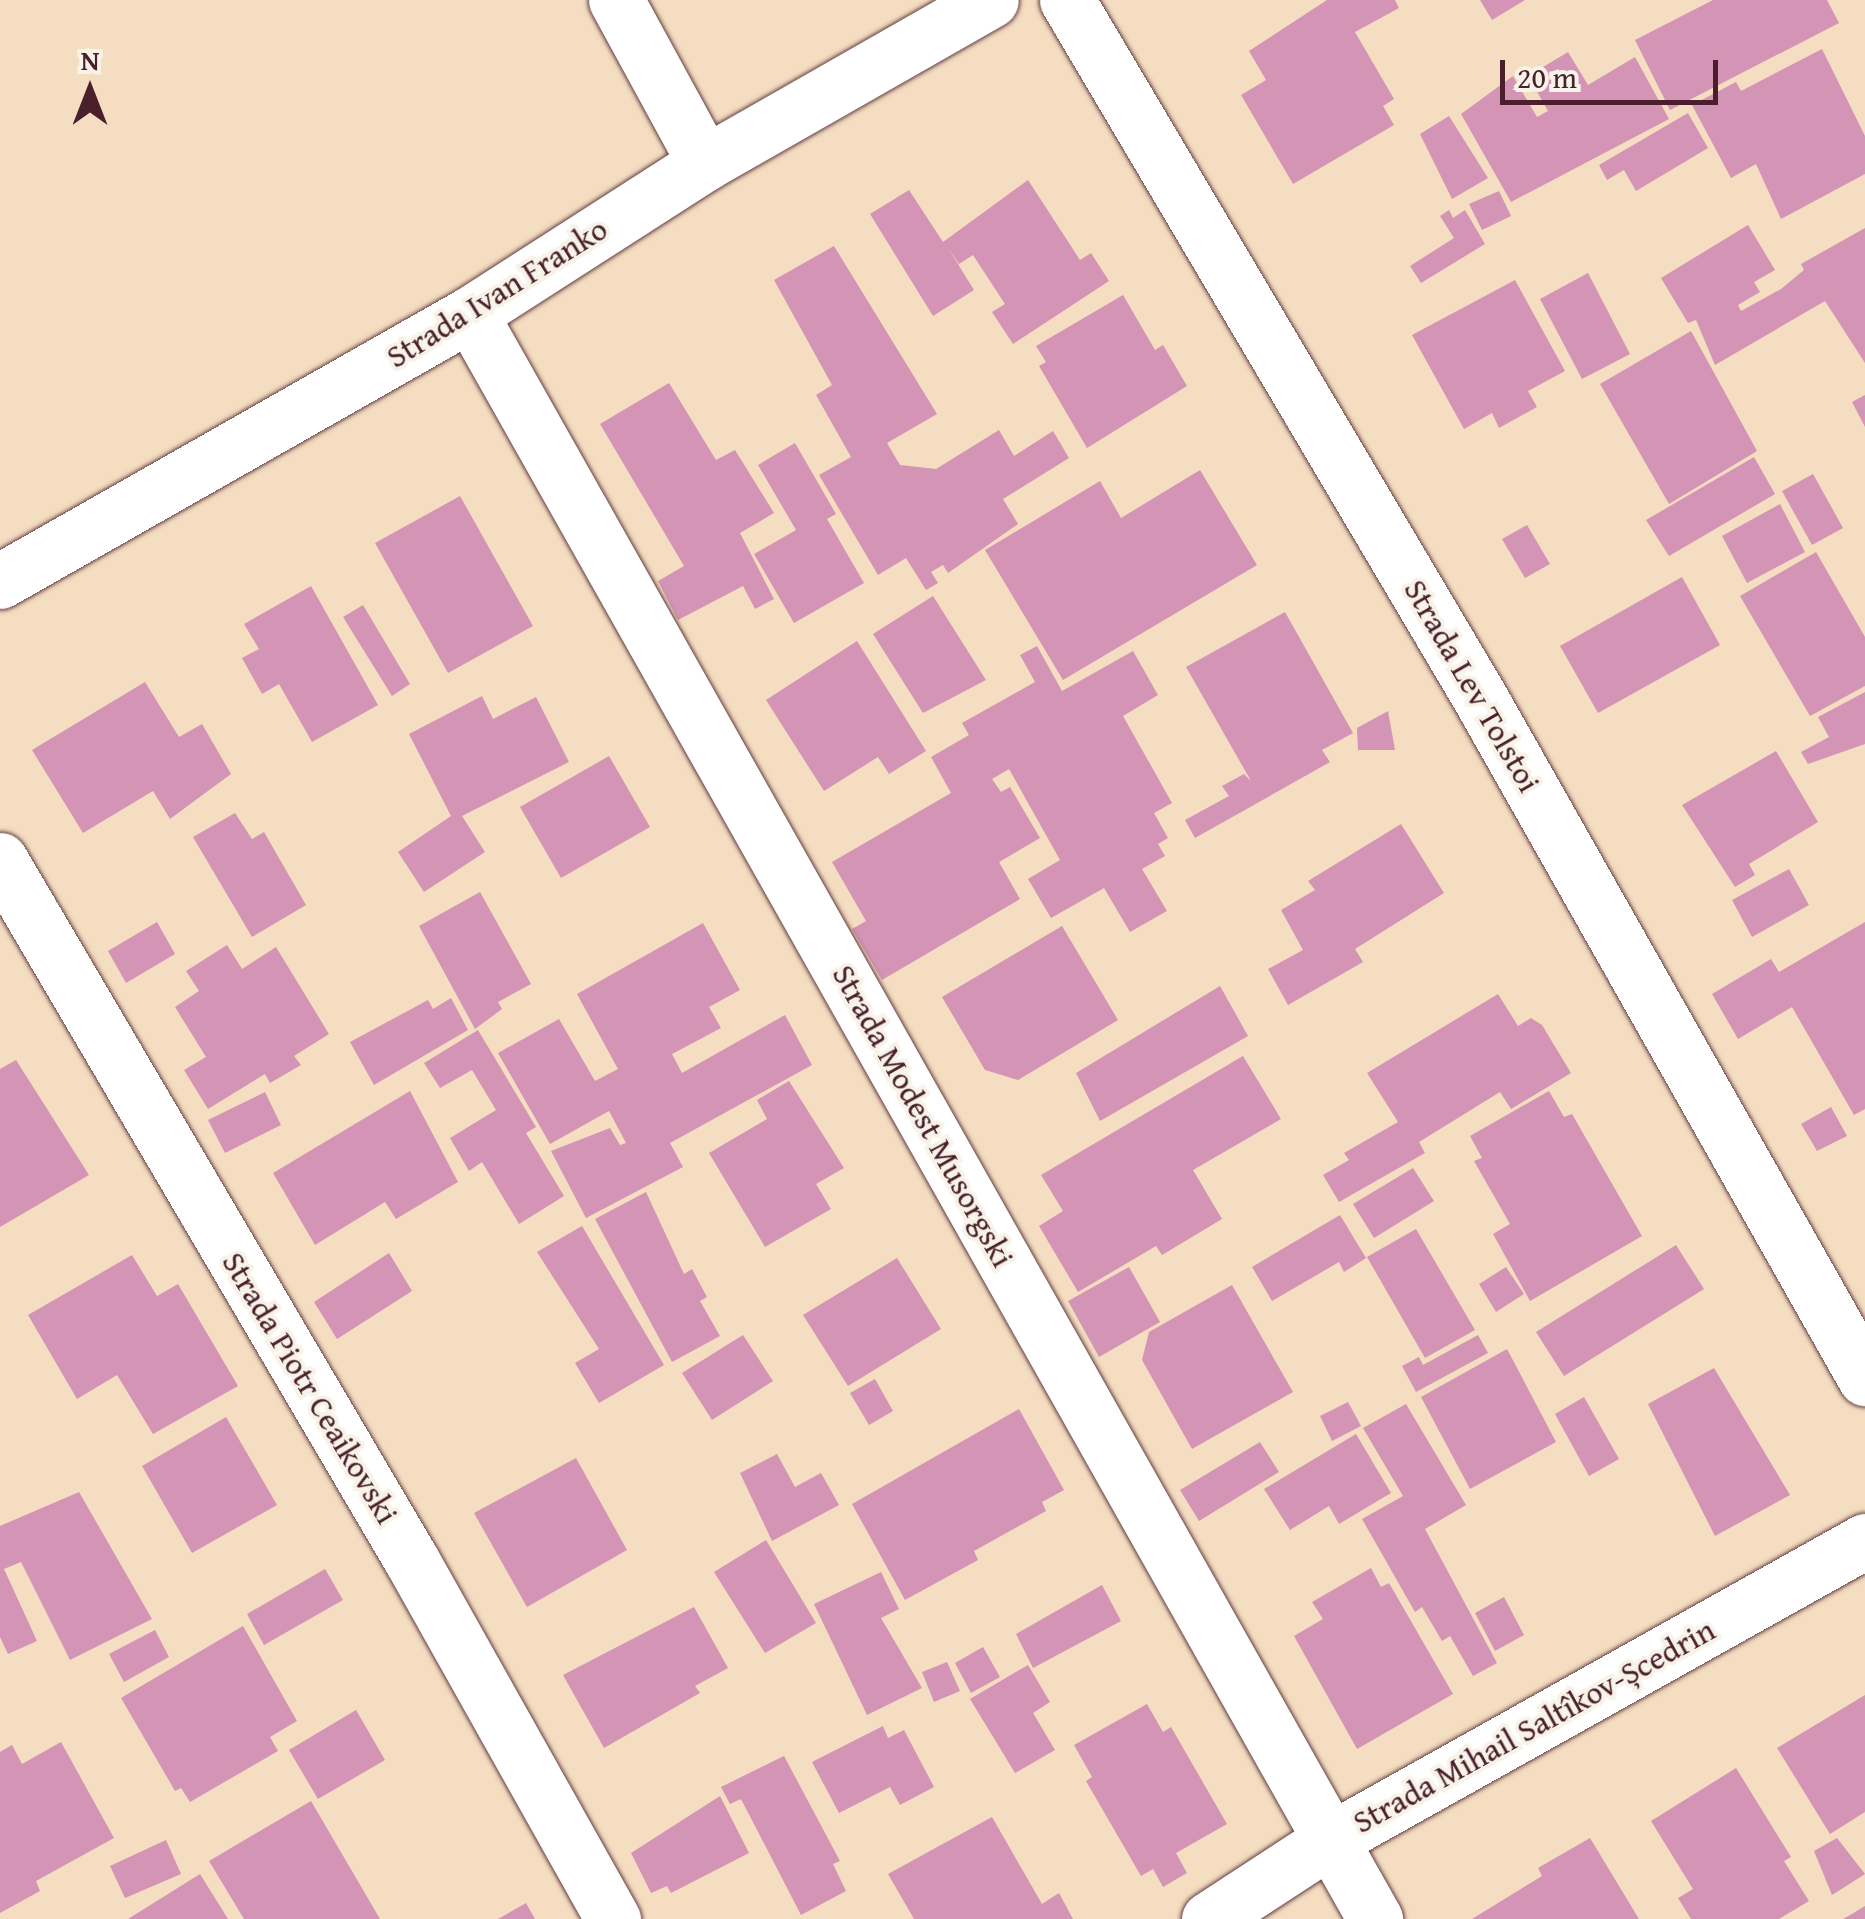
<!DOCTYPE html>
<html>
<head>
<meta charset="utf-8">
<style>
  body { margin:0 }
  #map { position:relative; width:1865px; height:1919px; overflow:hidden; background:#f4ddc0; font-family:"Gentium Book Plus",serif }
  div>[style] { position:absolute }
  .building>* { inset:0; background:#d494b5 }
  .roads { filter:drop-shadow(0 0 2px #643c41) drop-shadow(0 0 2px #643c41) }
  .minor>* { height:55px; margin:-27.5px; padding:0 27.5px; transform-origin:27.5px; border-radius:27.5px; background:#fff }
  .major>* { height:55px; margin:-27.5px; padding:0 27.5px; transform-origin:27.5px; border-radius:27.5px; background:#fff }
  span { translate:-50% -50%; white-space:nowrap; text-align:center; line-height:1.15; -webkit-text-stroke:8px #f7f3e8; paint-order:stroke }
  .street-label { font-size:32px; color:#4a1f2b }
  .north { position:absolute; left:40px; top:40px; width:100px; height:100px; -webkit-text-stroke:8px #f7f3e8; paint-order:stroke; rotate:0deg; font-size:28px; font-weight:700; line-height:40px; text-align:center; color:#4a1f2b }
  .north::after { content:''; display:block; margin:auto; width:35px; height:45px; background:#4a1f2b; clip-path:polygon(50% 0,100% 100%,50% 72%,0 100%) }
  .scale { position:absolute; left:1500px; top:60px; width:218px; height:45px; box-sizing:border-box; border:5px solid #4a1f2b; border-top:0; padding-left:12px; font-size:30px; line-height:35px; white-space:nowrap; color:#4a1f2b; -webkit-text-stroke:8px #f7f3e8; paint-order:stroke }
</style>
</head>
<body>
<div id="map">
  <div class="building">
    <div style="clip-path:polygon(1327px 0,1395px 0,1399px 8px,1355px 32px,1394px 99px,1383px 106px,1394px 125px,1293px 184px,1241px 95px,1266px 80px,1249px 51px)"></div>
    <div style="clip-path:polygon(1480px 0,1525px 0,1492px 20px)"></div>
    <div style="clip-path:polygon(1713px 0,1827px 0,1839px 23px,1670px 110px,1635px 40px)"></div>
    <div style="clip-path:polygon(1822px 49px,1865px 136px,1865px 174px,1781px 219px,1756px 164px,1731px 178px,1692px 105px,1736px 82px,1741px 91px)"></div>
    <div style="clip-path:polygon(1568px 52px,1588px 85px,1635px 57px,1669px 119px,1511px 202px,1461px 114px,1513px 76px,1537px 117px,1548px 111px,1528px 76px)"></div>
    <div style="clip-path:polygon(1688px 113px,1708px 148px,1636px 191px,1624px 170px,1607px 180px,1599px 165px)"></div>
    <div style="clip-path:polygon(1449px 116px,1488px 178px,1452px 199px,1420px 134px)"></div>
    <div style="clip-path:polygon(1028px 180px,1080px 260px,1091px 253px,1109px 281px,1013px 344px,992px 312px,1005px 304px,973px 255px,959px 264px,948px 248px,974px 290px,933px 316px,870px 214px,909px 190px,943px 242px)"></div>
    <div style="clip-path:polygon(1499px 191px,1511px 216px,1482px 230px,1469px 204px)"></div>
    <div style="clip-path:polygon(1449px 210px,1453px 218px,1465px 210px,1485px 244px,1421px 283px,1410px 266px,1454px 238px,1440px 216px)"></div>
    <div style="clip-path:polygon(1748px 225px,1775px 270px,1754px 282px,1760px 292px,1738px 305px,1741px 311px,1781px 289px,1804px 270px,1801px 264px,1865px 228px,1865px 363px,1825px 301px,1715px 365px,1696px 320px,1688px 323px,1661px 278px)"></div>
    <div style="clip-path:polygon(834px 246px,937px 414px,887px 443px,900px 465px,936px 469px,999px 430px,1014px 456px,1053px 431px,1069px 458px,1003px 499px,1018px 524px,948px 573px,943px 565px,931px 572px,938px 583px,926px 590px,906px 558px,878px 575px,819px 475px,851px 457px,816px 395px,832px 385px,774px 280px)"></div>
    <div style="clip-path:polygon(1588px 273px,1630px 354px,1582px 379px,1540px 299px)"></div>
    <div style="clip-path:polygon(1515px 280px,1565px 371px,1528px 391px,1537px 407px,1499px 428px,1492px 413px,1464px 429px,1412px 335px)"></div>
    <div style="clip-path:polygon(1123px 295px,1155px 350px,1163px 345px,1187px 386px,1087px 448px,1039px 366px,1046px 362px,1036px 346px)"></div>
    <div style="clip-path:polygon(1691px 331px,1757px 451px,1669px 504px,1600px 384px)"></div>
    <div style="clip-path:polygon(669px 383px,716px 460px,735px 450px,774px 513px,740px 533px,774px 599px,755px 609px,743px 586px,678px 620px,658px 581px,684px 566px,600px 424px)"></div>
    <div style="clip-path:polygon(1865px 395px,1865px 427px,1852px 402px)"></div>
    <div style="clip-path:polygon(795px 443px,836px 514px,827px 519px,864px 583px,794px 623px,754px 554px,796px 530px,758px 465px)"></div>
    <div style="clip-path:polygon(1754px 457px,1775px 494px,1669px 556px,1646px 520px)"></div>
    <div style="clip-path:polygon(1200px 470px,1257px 565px,1063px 680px,985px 550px,1100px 481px,1121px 518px)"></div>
    <div style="clip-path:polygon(1813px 474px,1843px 528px,1812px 545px,1782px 491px)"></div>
    <div style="clip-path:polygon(460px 496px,533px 626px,448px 673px,375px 543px)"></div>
    <div style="clip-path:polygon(1780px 504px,1805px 552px,1747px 583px,1722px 536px)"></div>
    <div style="clip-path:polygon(1527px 525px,1550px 564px,1525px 578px,1502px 539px)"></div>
    <div style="clip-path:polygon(1816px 552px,1865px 637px,1865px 686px,1810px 716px,1740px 596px)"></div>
    <div style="clip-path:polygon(1682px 577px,1720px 645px,1598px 713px,1560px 646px)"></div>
    <div style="clip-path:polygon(311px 586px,378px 705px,312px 742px,279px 684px,262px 694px,242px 658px,259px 649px,244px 624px)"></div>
    <div style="clip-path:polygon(933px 596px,986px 680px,923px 713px,873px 634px)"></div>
    <div style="clip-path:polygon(363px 605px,410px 684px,392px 696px,343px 617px)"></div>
    <div style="clip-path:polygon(1285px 612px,1353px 733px,1322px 750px,1330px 762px,1195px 838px,1185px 820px,1229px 796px,1222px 786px,1244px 774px,1251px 781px,1186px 667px)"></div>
    <div style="clip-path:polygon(857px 641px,926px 751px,889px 774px,878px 757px,824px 791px,766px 700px)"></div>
    <div style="clip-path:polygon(1037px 646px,1062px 691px,1133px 651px,1158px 695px,1123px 716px,1172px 803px,1154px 813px,1168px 838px,1158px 844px,1165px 856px,1142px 869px,1167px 911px,1130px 932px,1104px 888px,1051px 918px,1028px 879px,1060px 860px,1009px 769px,992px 779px,1001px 792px,1010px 787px,1040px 838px,999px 862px,1020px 899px,882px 980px,852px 929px,866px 921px,832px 862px,951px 793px,931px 757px,969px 735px,962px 723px,1035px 682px,1020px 655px)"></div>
    <div style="clip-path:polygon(145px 682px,179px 737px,202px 724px,231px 774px,170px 819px,153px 791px,83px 833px,32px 750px)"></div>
    <div style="clip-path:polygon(1865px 692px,1865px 744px,1808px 764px,1801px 752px,1829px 737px,1818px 717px)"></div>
    <div style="clip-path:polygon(482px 696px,493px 719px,536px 697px,569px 762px,462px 816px,485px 852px,424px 892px,398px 852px,451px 816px,409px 734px)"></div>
    <div style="clip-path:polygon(1388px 711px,1395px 750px,1358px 750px,1357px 728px)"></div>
    <div style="clip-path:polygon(1776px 751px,1818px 822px,1749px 864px,1755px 875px,1735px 887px,1682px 805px)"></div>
    <div style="clip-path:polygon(609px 756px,650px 827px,561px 878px,520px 807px)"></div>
    <div style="clip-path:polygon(235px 813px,252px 839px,264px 832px,306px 905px,252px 937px,193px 837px)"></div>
    <div style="clip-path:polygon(1401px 824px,1444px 893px,1355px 949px,1363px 962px,1288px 1005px,1268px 969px,1303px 950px,1281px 910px,1315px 890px,1308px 881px)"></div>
    <div style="clip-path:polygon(1789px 869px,1809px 905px,1752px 937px,1732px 900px)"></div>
    <div style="clip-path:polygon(480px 892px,531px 984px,498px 1002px,502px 1009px,475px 1029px,419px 926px)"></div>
    <div style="clip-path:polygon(157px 922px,175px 954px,126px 983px,108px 951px)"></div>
    <div style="clip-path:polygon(1865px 922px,1865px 1109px,1854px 1115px,1792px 1007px,1738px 1039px,1712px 994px,1771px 959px,1779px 972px)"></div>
    <div style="clip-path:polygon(703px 923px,740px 990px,709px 1007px,721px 1028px,672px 1054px,682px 1073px,785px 1015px,812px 1065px,670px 1143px,683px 1167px,586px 1218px,551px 1151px,610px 1128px,620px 1145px,626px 1143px,609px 1111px,550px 1144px,498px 1053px,559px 1019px,595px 1081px,618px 1069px,577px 994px)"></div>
    <div style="clip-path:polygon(1062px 926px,1118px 1020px,1018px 1080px,985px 1070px,942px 997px)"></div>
    <div style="clip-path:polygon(227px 945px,242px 969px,276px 947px,329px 1034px,294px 1056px,301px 1065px,270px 1083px,265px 1074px,208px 1109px,184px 1070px,206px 1057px,175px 1007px,199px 991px,186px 971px)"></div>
    <div style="clip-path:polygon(1220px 986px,1248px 1036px,1100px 1121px,1076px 1073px)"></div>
    <div style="clip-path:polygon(1498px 994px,1518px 1026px,1531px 1018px,1542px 1025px,1571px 1073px,1511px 1109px,1500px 1092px,1419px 1142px,1425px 1153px,1339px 1202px,1323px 1175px,1349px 1160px,1344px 1153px,1398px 1122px,1367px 1073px)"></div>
    <div style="clip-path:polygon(451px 998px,468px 1030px,374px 1085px,350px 1042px,428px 1000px,433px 1009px)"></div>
    <div style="clip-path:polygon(478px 1030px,536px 1127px,526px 1133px,564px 1196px,519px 1224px,482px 1162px,469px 1171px,450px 1138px,496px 1110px,472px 1070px,440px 1088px,424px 1063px)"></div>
    <div style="clip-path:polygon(1243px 1056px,1281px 1119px,1193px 1170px,1222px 1219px,1162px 1255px,1156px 1246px,1078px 1292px,1039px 1226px,1063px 1211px,1041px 1175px)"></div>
    <div style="clip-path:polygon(16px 1060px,89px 1175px,0 1227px,0 1069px)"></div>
    <div style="clip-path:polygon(789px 1081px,844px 1168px,816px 1184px,831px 1209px,765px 1247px,709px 1153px,767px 1119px,757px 1100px)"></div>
    <div style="clip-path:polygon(410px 1091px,458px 1182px,396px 1219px,385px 1202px,315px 1245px,273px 1173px)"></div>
    <div style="clip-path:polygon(1549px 1091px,1564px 1117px,1572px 1114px,1642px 1236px,1530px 1301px,1493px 1234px,1510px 1224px,1474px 1161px,1482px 1158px,1470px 1136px)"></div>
    <div style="clip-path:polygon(265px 1092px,281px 1125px,225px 1153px,208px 1120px)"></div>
    <div style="clip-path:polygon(1831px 1107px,1847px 1136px,1817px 1151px,1801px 1124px)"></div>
    <div style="clip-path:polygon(1413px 1168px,1434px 1201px,1374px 1238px,1353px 1204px)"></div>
    <div style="clip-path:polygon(646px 1192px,684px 1274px,692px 1269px,707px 1297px,700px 1301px,720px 1336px,672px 1362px,595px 1219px)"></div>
    <div style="clip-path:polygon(1340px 1215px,1366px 1258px,1344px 1272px,1339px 1262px,1272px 1301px,1252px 1267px)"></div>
    <div style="clip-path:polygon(582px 1226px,664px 1365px,599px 1403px,575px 1363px,599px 1349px,537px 1252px)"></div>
    <div style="clip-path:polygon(1416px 1229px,1475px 1330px,1425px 1358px,1367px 1257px)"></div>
    <div style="clip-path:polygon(1676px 1245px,1704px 1289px,1564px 1376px,1536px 1332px)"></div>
    <div style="clip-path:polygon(389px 1253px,412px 1291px,337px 1339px,314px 1302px)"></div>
    <div style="clip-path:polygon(132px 1255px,157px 1296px,178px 1284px,238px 1386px,153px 1434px,117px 1375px,77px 1399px,28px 1315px)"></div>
    <div style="clip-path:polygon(897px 1258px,941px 1329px,848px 1386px,803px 1315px)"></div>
    <div style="clip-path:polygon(1129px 1267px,1160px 1322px,1099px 1357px,1068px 1301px)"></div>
    <div style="clip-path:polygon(1506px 1267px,1524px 1294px,1496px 1312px,1479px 1284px)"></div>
    <div style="clip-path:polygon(1232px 1285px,1293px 1392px,1192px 1449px,1142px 1360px,1149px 1332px)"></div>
    <div style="clip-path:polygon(743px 1335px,773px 1381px,712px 1420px,682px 1373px)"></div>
    <div style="clip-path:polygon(1478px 1335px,1488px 1353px,1416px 1392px,1402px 1366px,1419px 1357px,1423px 1365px)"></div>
    <div style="clip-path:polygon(1507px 1349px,1556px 1442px,1470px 1489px,1421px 1397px)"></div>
    <div style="clip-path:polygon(1714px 1368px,1790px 1495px,1715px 1536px,1648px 1404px)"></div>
    <div style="clip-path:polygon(875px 1379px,893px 1411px,869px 1425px,850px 1393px)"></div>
    <div style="clip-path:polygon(1584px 1397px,1619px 1459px,1589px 1476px,1555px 1414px)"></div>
    <div style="clip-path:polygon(1348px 1402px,1361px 1426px,1332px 1441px,1320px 1416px)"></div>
    <div style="clip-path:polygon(1406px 1404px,1466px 1505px,1425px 1529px,1497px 1663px,1473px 1676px,1450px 1636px,1442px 1641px,1422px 1607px,1415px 1612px,1362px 1519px,1403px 1496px,1363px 1428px)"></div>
    <div style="clip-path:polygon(1019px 1409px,1064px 1490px,1042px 1502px,1046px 1511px,974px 1551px,978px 1560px,905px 1600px,852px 1504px)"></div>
    <div style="clip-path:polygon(226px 1417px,277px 1505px,192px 1553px,142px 1466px)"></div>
    <div style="clip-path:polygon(1356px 1434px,1391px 1493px,1339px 1524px,1329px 1506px,1290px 1530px,1264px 1489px)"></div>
    <div style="clip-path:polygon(1260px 1442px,1279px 1472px,1199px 1521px,1180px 1490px)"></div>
    <div style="clip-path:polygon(777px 1454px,795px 1487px,821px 1473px,839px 1505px,772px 1541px,740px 1473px)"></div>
    <div style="clip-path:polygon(576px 1458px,627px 1550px,527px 1607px,474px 1513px)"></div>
    <div style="clip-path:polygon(79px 1492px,152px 1619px,70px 1660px,21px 1562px,4px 1569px,37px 1641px,8px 1654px,0 1637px,0 1526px)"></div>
    <div style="clip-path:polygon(766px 1540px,816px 1623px,765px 1653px,714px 1572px)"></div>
    <div style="clip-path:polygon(1371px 1568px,1381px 1587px,1389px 1583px,1453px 1694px,1357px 1749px,1294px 1636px,1323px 1619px,1312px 1602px)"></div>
    <div style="clip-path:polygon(325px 1569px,343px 1600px,264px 1645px,247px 1614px)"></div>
    <div style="clip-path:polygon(881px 1572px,899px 1609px,881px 1618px,922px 1688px,867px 1715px,814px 1604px)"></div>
    <div style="clip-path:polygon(1102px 1585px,1121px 1621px,1033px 1668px,1016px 1634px)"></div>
    <div style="clip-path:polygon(1504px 1597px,1524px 1635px,1495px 1651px,1475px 1613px)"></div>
    <div style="clip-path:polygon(694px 1607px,728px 1668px,695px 1686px,700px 1693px,604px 1748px,563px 1675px)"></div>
    <div style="clip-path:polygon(243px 1626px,297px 1721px,270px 1737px,278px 1751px,190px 1802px,181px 1788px,175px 1791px,121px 1698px)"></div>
    <div style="clip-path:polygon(155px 1630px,169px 1657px,124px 1682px,109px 1654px)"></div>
    <div style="clip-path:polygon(983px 1647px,1000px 1677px,971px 1693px,955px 1663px)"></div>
    <div style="clip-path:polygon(947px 1662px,960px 1691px,934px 1702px,922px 1672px)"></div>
    <div style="clip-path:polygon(1028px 1665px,1050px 1702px,1033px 1713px,1055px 1750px,1015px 1773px,970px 1699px)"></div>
    <div style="clip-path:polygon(1865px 1695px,1865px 1812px,1830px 1834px,1777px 1748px)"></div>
    <div style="clip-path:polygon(1147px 1704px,1163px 1732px,1171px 1727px,1227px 1824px,1176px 1853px,1187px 1873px,1163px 1887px,1153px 1869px,1141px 1876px,1086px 1781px,1092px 1777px,1074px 1745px)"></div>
    <div style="clip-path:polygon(356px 1710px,385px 1760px,318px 1799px,289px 1750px)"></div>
    <div style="clip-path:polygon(883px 1726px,888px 1738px,904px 1730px,934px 1787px,900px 1805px,890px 1787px,839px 1813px,812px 1762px)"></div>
    <div style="clip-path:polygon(61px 1742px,114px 1838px,36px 1881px,40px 1891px,0 1913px,0 1752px,12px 1745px,22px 1764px)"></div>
    <div style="clip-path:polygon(784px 1756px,840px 1861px,833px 1864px,846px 1891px,801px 1915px,741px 1799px,730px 1804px,721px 1787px)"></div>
    <div style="clip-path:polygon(1736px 1768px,1791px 1857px,1784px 1861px,1809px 1901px,1779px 1919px,1691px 1919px,1678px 1898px,1693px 1889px,1651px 1821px)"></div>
    <div style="clip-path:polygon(720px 1796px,749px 1853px,671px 1893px,667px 1886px,651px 1893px,631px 1853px)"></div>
    <div style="clip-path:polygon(311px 1801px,380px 1919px,244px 1919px,209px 1861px)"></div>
    <div style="clip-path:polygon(992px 1817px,1042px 1904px,1059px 1893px,1073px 1919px,914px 1919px,888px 1874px)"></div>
    <div style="clip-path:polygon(1590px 1838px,1639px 1919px,1472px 1919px,1542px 1876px,1538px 1868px)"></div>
    <div style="clip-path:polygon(1837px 1838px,1865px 1874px,1832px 1895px,1814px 1851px)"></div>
    <div style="clip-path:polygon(166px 1840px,181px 1874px,125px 1898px,110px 1866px)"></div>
    <div style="clip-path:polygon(200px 1874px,228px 1919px,128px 1919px)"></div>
    <div style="clip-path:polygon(526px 1903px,535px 1919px,498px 1919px)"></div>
    <div style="clip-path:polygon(1865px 1906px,1865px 1919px,1843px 1919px,1852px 1914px)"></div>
  </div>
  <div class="roads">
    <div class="minor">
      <div style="left:616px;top:0;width:186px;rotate:61.4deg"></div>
      <div style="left:1067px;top:0;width:809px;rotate:59.38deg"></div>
      <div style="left:1479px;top:696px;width:784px;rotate:60.49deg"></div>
      <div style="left:470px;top:314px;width:1843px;rotate:60.58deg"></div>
      <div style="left:0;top:860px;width:813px;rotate:59.56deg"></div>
      <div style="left:412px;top:1561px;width:411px;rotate:60.7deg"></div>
      <div style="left:1209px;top:1919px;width:145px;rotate:-33.1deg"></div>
      <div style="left:1330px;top:1840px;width:613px;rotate:-29.2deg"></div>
    </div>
    <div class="major">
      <div style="left:0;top:581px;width:541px;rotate:-29.6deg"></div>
      <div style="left:470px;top:314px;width:279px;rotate:-32.7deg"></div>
      <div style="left:705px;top:163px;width:329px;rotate:-29.7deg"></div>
    </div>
  </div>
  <div class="street-label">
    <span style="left:497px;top:293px;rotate:-32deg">Strada Ivan Franko</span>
    <span style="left:1472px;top:686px;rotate:60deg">Strada Lev Tolstoi</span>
    <span style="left:923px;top:1116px;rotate:61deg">Strada Modest Musorgski</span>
    <span style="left:310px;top:1388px;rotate:59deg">Strada Piotr Ceaikovski</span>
    <span style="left:1534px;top:1726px;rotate:-29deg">Strada Mihail Saltîkov-Șcedrin</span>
  </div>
  <div class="north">N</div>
  <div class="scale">20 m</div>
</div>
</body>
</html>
